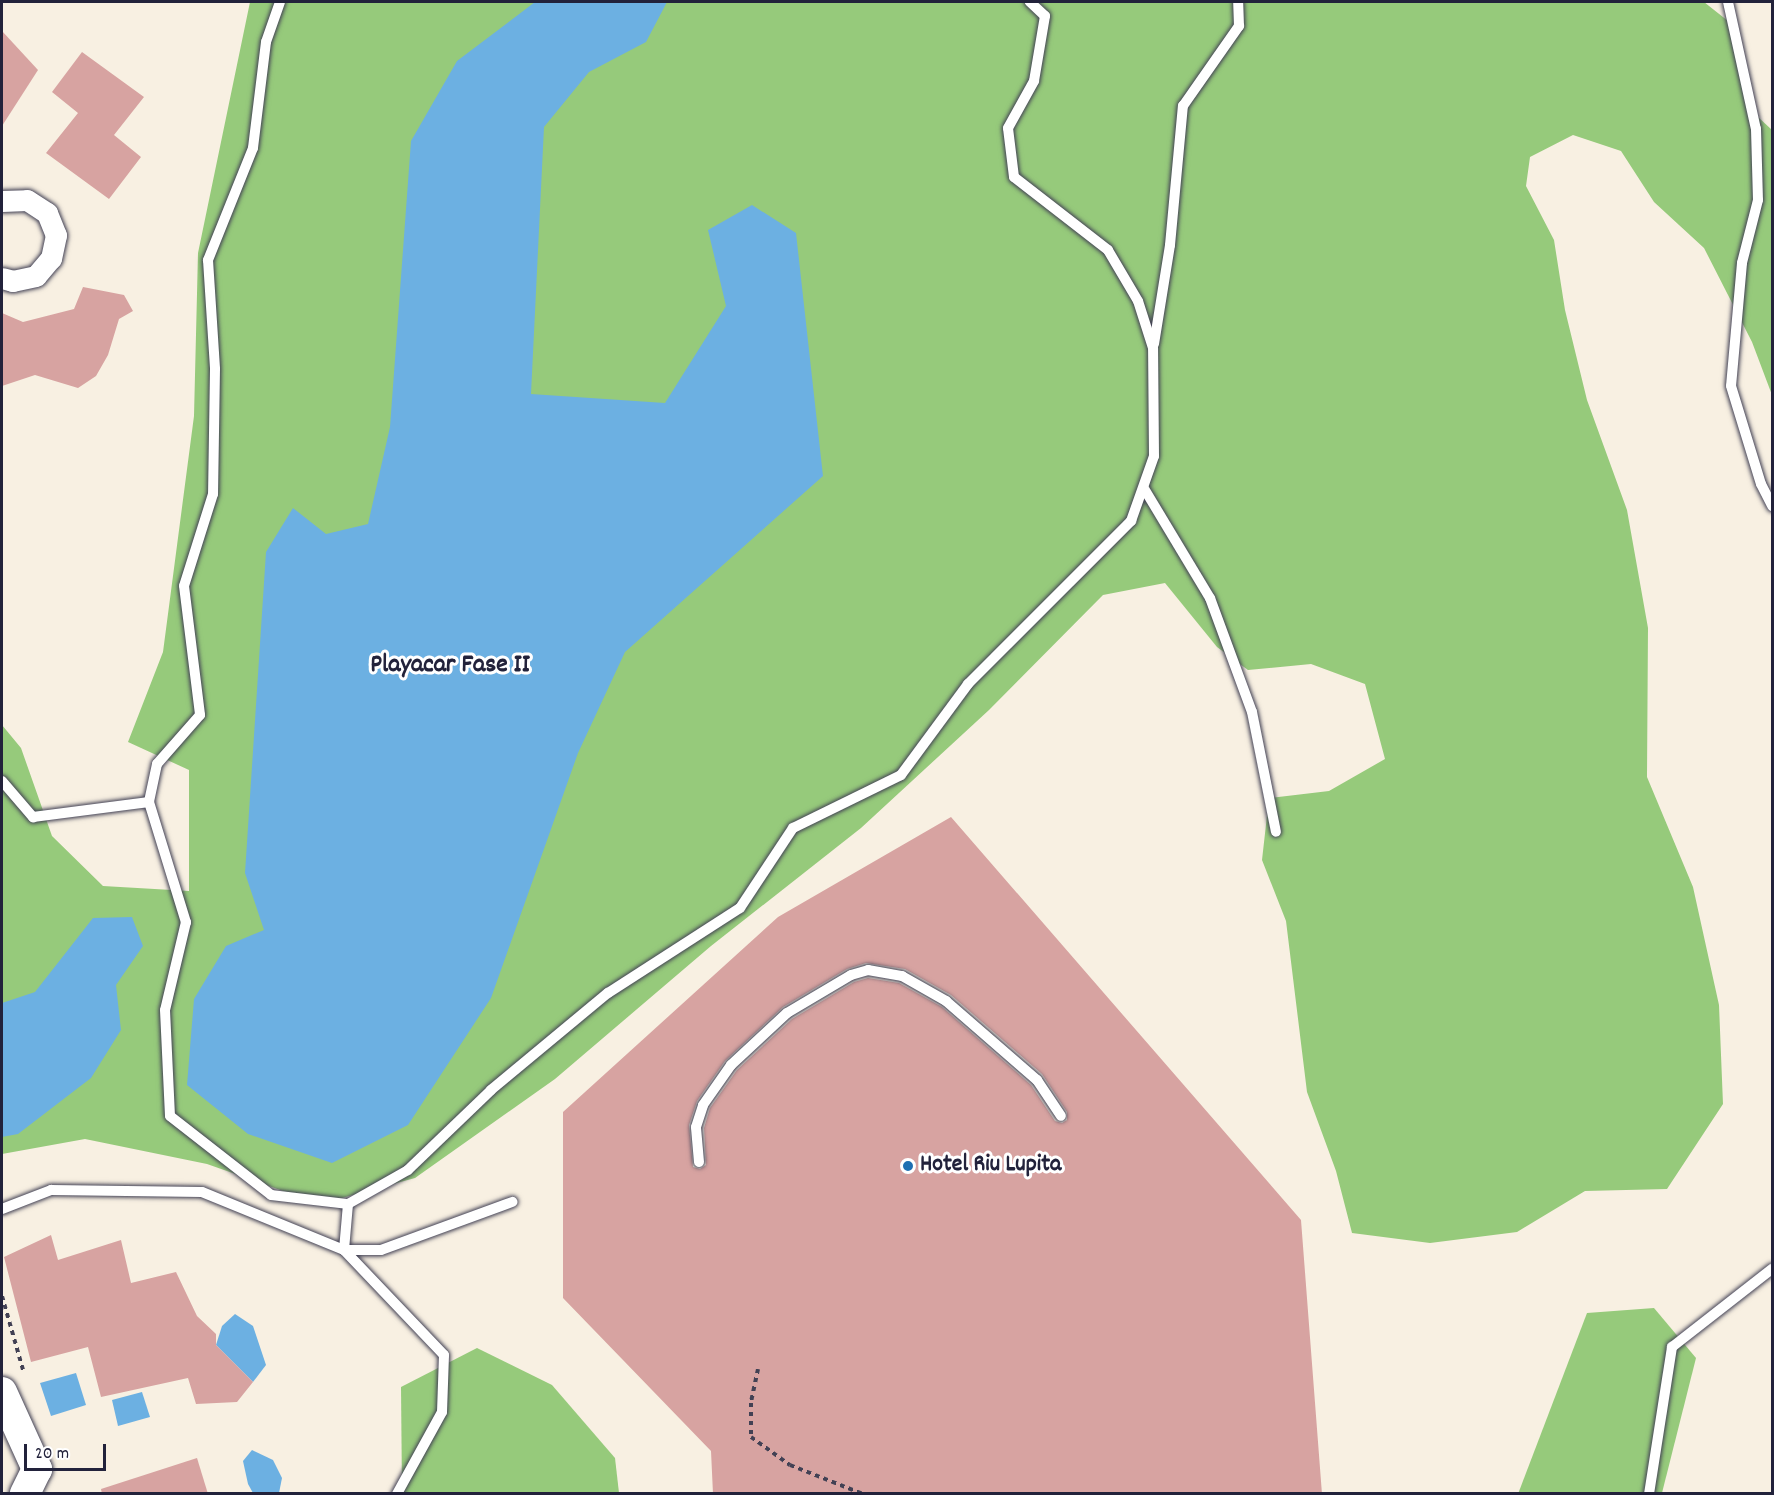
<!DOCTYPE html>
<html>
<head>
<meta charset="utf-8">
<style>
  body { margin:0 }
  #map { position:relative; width:1774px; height:1495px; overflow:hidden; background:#f8f0e2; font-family:Dekko,sans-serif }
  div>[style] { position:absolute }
  .green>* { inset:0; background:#96ca7b }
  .water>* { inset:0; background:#6cb0e2 }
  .building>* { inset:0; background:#d7a3a1 }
  .path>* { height:4px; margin-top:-2px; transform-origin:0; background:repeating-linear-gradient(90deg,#424154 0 4.5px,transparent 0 9px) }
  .roads { filter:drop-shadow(0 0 2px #424154) drop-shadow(0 0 2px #424154) }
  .lane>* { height:10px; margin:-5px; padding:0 5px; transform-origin:5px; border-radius:5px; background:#fff }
  .street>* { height:21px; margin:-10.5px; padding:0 10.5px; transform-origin:10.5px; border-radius:10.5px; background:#fff }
  .secondary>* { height:30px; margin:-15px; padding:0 15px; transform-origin:15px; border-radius:15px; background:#fff }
  .dots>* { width:16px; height:16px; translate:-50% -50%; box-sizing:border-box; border:3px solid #fff; border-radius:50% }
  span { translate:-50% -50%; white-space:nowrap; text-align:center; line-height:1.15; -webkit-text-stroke:6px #fff; paint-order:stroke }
  .poi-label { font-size:24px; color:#22223b; font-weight:700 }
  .left { translate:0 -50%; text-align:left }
  .neighbourhood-label { font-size:26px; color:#22223b; font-weight:700 }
  .frame { position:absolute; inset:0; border:3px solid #22223b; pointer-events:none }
  .scale { position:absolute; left:24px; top:1444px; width:82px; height:27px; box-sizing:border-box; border:3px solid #22223b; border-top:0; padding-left:8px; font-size:18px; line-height:21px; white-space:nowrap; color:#22223b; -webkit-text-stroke:4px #fff; paint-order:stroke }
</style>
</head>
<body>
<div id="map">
  <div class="green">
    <div style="clip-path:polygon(250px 2px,1704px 2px,1728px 21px,1757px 116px,1772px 130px,1772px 395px,1752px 342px,1704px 248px,1654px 202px,1621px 151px,1573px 135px,1530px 157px,1526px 186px,1554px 240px,1565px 310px,1587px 400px,1627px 510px,1648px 628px,1647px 777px,1693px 887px,1719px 1005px,1723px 1104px,1667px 1189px,1585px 1191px,1517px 1232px,1430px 1243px,1352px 1233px,1336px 1171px,1307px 1092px,1286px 921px,1262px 860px,1269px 798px,1329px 791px,1385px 759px,1365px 684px,1311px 664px,1248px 670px,1217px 647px,1165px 583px,1103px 595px,989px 710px,861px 828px,711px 946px,555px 1079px,415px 1178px,320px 1204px,207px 1164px,85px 1139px,2px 1154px,2px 725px,21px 748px,52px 836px,103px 886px,189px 891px,189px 770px,128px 742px,163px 652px,194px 416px,198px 253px)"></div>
    <div style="clip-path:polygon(1654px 1308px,1696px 1358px,1662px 1493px,1518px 1494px,1587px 1313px)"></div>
    <div style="clip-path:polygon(477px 1348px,552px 1385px,615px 1458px,619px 1493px,402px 1493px,401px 1387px)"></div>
  </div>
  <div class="water">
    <div style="clip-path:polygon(535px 2px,667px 2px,646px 42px,589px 72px,544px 127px,531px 394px,665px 403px,726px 306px,708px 230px,752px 205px,796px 233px,823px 476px,625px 652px,578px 753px,491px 998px,408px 1125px,332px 1163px,248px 1134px,187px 1085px,194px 999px,226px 946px,264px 930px,245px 873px,266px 552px,293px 508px,326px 534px,368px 524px,390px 427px,411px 141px,457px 61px)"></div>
    <div style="clip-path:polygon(132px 917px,143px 946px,116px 985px,121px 1030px,91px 1078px,18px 1134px,2px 1137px,2px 1003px,35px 992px,93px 918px)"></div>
    <div style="clip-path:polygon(235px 1314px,253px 1326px,266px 1365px,253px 1382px,216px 1345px,222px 1326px)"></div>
    <div style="clip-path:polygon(76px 1373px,86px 1405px,51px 1416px,40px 1383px)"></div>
    <div style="clip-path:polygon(142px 1392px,150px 1417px,118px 1426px,112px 1400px)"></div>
    <div style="clip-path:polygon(252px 1450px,273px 1460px,282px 1478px,279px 1493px,253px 1493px,248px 1484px,243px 1461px)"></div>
  </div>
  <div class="building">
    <div style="clip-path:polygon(2px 31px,38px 70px,2px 126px)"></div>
    <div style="clip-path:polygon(82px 52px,144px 97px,114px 135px,141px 157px,109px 199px,46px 153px,78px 113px,52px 92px)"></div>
    <div style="clip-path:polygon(83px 287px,124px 295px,133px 311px,119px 319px,108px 355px,96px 376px,78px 388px,35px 375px,2px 386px,2px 313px,23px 322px,74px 309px)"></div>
    <div style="clip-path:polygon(evenodd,951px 817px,1301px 1220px,1322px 1494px,713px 1494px,711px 1451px,563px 1298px,563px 1112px,778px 917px,951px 817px,866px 963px,905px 969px,951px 995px,1042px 1074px,1067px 1112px,1067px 1120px,1062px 1123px,1055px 1121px,1031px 1085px,942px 1007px,899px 983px,868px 978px,854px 982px,792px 1019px,737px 1070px,710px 1108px,704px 1128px,706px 1165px,700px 1169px,693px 1167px,689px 1125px,697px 1101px,725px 1061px,783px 1007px,847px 969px,866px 963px)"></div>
    <div style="clip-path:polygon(51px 1235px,58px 1260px,121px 1240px,131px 1283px,176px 1272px,197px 1316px,216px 1334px,216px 1345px,253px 1382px,237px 1402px,196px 1404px,188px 1378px,101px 1397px,88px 1347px,31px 1362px,4px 1257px)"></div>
    <div style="clip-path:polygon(197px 1458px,208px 1494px,102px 1494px,101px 1489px)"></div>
  </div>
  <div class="path">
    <div style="left:2px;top:1296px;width:80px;rotate:74.1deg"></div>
    <div style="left:758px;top:1369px;width:35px;rotate:102deg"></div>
    <div style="left:751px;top:1403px;width:34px;rotate:90deg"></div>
    <div style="left:751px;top:1437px;width:48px;rotate:35.7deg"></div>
    <div style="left:790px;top:1465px;width:79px;rotate:21.7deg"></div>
  </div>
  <div class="roads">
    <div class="lane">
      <div style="left:280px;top:2px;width:42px;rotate:109.3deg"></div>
      <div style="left:266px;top:42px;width:107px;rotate:97deg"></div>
      <div style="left:253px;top:148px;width:121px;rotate:111.9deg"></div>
      <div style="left:208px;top:260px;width:109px;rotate:86.3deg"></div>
      <div style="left:215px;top:369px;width:125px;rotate:90.9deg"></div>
      <div style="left:213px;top:494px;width:96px;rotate:107.5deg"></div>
      <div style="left:184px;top:586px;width:130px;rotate:82.9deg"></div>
      <div style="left:200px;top:715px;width:65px;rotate:131.3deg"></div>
      <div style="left:157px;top:764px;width:39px;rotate:102deg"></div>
      <div style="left:149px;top:802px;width:126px;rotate:72.9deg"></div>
      <div style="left:186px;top:922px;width:90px;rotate:103.4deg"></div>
      <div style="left:165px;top:1010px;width:106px;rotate:87.3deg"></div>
      <div style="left:170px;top:1116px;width:128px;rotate:38deg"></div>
      <div style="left:271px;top:1195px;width:78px;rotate:6.7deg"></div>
      <div style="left:348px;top:1204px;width:46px;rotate:95deg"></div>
      <div style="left:344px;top:1250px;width:145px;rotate:46.4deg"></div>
      <div style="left:444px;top:1355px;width:57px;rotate:92deg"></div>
      <div style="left:442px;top:1412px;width:94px;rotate:118.8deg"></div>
      <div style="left:1728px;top:2px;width:130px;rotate:77.6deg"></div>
      <div style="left:1756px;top:129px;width:71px;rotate:88.4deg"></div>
      <div style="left:1758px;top:200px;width:65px;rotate:104.3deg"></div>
      <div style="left:1742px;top:263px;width:123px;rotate:95.1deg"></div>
      <div style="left:1731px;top:386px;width:102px;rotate:73deg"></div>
      <div style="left:1761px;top:484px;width:25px;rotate:63deg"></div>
      <div style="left:1154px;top:344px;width:100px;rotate:-80.8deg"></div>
      <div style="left:1170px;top:245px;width:140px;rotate:-84.7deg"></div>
      <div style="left:1183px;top:106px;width:98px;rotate:-55deg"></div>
      <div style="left:1239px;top:26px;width:24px;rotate:-92deg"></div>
      <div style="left:1145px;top:490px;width:126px;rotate:59deg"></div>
      <div style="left:1210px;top:598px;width:121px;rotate:69.8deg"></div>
      <div style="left:1252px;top:712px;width:122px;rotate:78.7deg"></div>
      <div style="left:2px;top:781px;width:48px;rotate:49.3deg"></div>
      <div style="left:33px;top:817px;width:117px;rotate:-7.4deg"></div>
      <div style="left:699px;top:1162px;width:35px;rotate:-95deg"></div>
      <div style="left:696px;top:1127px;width:23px;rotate:-72deg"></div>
      <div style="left:703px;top:1105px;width:49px;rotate:-55deg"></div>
      <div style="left:731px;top:1065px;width:76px;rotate:-42.9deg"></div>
      <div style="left:787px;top:1013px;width:74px;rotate:-30.7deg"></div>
      <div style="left:851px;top:975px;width:18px;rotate:-16deg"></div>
      <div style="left:868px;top:970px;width:35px;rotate:10deg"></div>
      <div style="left:902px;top:976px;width:51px;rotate:29.6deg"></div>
      <div style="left:946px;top:1001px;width:121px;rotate:41deg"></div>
      <div style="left:1037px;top:1080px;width:43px;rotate:56.3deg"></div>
      <div style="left:348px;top:1204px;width:69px;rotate:-29.5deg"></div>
      <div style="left:408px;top:1170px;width:115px;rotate:-43.9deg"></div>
      <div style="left:491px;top:1090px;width:152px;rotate:-39.7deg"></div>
      <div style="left:608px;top:993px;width:157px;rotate:-32.8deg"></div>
      <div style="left:740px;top:908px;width:96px;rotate:-56.5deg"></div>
      <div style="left:793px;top:828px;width:120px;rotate:-26.1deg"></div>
      <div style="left:901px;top:775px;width:113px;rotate:-53.6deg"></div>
      <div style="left:968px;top:684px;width:231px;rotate:-45deg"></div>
      <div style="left:1131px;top:521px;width:69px;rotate:-70.5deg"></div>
      <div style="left:1154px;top:456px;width:108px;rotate:-90.5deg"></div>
      <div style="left:1153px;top:348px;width:49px;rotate:-107.7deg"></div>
      <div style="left:1138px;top:301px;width:59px;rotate:-120.5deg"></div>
      <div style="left:1108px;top:250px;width:119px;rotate:-142.2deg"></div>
      <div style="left:1014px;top:177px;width:49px;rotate:-97deg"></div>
      <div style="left:1008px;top:128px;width:54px;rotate:-61deg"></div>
      <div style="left:1034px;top:81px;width:66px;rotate:-80.4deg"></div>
      <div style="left:1045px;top:16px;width:21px;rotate:-137deg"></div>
      <div style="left:2px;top:1209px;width:53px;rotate:-21.2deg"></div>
      <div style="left:51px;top:1190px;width:151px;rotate:0.8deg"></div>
      <div style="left:202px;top:1192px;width:153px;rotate:22.2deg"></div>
      <div style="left:344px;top:1250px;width:37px"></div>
      <div style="left:381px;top:1250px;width:140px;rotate:-20.1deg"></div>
      <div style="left:1649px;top:1494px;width:149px;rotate:-81.1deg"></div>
      <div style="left:1672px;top:1347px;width:127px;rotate:-38deg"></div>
    </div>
    <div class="street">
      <div style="left:2px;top:201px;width:25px;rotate:-2deg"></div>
      <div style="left:27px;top:200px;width:24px;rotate:33deg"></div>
      <div style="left:47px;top:213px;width:24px;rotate:68deg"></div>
      <div style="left:56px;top:235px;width:24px;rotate:102deg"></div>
      <div style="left:51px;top:258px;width:23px;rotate:130deg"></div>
      <div style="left:36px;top:276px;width:24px;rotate:168deg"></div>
      <div style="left:13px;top:281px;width:11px;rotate:-165deg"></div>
    </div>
    <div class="secondary">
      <div style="left:2px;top:1392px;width:85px;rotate:65.6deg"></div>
      <div style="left:37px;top:1469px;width:28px;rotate:116deg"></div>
    </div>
  </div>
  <div class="dots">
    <div style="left:908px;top:1166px;background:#1f6fb2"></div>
  </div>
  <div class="poi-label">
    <span class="left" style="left:920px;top:1166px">Hotel Riu Lupita</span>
  </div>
  <div class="neighbourhood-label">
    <span style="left:450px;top:666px">Playacar Fase II</span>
  </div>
  <div class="frame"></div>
  <div class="scale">20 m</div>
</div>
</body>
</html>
